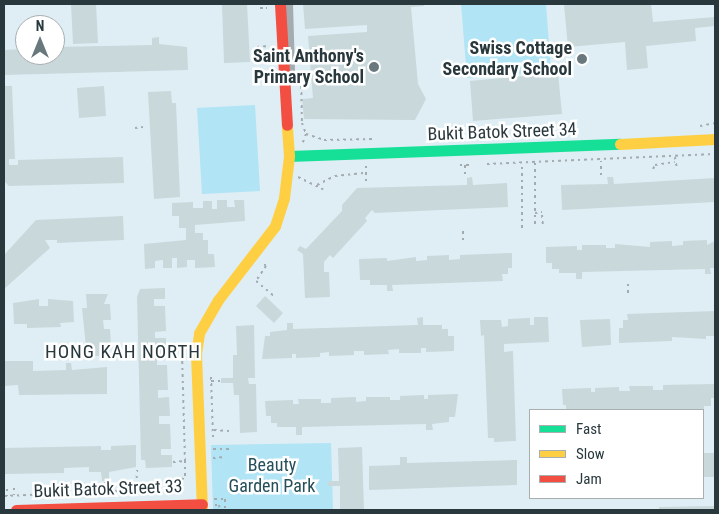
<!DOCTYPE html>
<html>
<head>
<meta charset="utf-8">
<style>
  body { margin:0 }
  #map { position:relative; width:719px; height:514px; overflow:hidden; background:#deeef4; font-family:"Roboto Condensed",sans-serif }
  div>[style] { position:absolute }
  .green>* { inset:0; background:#b1e4f5 }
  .building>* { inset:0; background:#c9d8da }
  .path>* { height:2px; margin-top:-1px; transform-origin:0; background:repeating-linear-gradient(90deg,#a3abaf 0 2.5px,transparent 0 6.5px) }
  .street>* { height:10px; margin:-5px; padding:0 5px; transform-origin:5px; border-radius:5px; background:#a4acaf }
  .fast>* { height:11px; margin:-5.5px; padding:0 5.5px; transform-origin:5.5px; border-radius:5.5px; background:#16e098 }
  .slow>* { height:11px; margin:-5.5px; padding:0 5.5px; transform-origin:5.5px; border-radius:5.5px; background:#ffcf43 }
  .jam>* { height:11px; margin:-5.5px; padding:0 5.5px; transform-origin:5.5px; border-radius:5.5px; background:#f24e42 }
  .dots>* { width:14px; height:14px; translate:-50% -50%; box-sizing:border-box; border:2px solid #fff; border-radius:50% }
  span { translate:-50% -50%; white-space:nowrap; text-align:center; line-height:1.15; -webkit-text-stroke:5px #fff; paint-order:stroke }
  .poi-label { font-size:18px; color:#29383d; font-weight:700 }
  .right { translate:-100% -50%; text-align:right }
  .street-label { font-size:18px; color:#29383d }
  .park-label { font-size:18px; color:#244f5b }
  .neighbourhood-label { font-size:19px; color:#29383d; letter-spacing:1px }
  .frame { position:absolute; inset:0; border:5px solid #29383d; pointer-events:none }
  .legend { position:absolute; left:529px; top:409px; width:175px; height:90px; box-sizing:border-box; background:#fff; border:1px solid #a9afb1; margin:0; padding:6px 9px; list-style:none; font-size:15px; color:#29383d }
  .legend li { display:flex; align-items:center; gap:10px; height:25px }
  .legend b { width:25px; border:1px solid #a9afb1 }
  .north { position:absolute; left:15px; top:15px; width:50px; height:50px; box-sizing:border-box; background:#fff; border:1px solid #a9afb1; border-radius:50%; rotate:0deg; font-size:14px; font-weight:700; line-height:20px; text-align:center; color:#29383d }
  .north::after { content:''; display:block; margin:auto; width:18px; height:22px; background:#68787d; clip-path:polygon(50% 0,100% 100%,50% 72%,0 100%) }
</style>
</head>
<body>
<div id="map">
  <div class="green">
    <div style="clip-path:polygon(461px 4px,546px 4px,551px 71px,467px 78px)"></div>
    <div style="clip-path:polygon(255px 105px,260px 191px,202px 194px,197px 108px)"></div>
    <div style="clip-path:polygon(331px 443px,333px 510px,213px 510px,211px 445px)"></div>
  </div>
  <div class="building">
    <div style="clip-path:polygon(71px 4px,96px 4px,98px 43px,73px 44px)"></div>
    <div style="clip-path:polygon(222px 4px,247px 4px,250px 62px,224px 63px)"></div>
    <div style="clip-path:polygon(303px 4px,424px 4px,424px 6px,411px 7px,418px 84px,426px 99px,415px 120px,304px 119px,302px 99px,313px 98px,308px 36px,367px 32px,367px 25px,305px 29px)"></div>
    <div style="clip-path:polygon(651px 4px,653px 22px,715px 17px,715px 26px,695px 28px,696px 41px,646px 46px,648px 68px,627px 70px,625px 42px,568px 47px,564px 5px)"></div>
    <div style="clip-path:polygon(159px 37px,159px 44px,187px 47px,188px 70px,4px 75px,4px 50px,25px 49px,25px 55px,55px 55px,55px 47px,152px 45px,152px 38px)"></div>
    <div style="clip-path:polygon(558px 73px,562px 114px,473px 121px,470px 81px)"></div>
    <div style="clip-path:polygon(4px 86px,12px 86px,15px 159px,9px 159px,9px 165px,18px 165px,18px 160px,123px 157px,124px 183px,9px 186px,4px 181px)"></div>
    <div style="clip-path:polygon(104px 86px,106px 116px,79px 118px,77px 88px)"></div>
    <div style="clip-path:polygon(171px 91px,172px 103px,176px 103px,180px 197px,154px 199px,148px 92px)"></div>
    <div style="clip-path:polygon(472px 177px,473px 185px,507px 183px,508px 207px,375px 213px,372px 210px,365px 218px,367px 221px,333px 258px,330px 255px,324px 262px,324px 272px,329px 272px,330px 297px,305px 298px,303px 254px,297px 250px,300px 246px,306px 249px,342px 211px,342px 205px,357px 188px,467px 185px,467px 178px)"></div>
    <div style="clip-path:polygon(607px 177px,613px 177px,614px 184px,715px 178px,715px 202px,562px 210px,561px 185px,608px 184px)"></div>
    <div style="clip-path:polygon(217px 200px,227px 200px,227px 207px,235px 207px,234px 200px,244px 200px,245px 221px,195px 225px,195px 233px,203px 233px,203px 240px,208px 240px,208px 254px,214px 254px,215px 267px,195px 268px,195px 260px,187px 260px,187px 267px,177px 268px,177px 258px,172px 258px,172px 268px,163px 268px,163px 260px,155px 261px,155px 268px,145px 269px,144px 244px,186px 240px,186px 228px,179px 228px,179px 216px,172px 216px,172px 203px,193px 202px,193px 208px,203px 208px,203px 201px,212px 201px,212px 209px,217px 209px)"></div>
    <div style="clip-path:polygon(123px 216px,124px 240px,57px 243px,57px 240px,45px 240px,50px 248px,4px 289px,4px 255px,36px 220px)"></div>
    <div style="clip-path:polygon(707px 240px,707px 245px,715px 241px,715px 268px,710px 268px,711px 274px,705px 274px,705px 269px,582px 272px,582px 279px,576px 279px,576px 273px,559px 273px,559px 269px,552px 269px,552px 263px,546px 263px,546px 247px,577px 246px,577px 250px,582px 250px,582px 245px,606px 245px,606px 248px,615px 248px,615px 244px,650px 247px,650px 242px,672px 241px,672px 246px,683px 245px,683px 241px)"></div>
    <div style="clip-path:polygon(512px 253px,512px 268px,508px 268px,508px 274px,502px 274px,503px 281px,392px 285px,393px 291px,387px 291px,387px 285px,370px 285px,370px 280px,360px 280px,359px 259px,387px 258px,387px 261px,416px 257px,416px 261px,427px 260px,427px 256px,449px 255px,449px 260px,460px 259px,460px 255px)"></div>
    <div style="clip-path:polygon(165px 288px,165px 299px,154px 299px,154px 306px,165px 306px,166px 331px,155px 332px,155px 338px,166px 338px,167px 358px,157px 358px,157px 365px,167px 365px,168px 390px,158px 390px,158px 398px,169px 397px,170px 416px,159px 416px,159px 424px,170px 424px,171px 449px,161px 449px,161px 455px,172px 455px,172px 467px,146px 468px,145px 460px,141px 460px,137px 297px,140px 289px)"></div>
    <div style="clip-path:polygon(86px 294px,108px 294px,104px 304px,110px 304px,111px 320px,103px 320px,104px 329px,110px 329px,111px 346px,104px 346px,108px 356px,87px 356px,82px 308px,87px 308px)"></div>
    <div style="clip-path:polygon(265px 296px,283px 313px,274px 323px,256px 306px)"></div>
    <div style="clip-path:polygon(39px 299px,39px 306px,48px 306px,48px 299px,73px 301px,74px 322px,60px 323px,61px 327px,27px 328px,27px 324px,14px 324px,13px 303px)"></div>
    <div style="clip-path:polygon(715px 311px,715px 336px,706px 336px,706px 339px,672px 337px,672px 341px,619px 343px,619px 328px,623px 328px,623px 320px,628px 320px,627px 314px)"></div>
    <div style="clip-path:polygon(423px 317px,423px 325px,442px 325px,442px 329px,448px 329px,448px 336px,454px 336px,454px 351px,426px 352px,426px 348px,421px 348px,421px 353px,399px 353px,399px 349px,388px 350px,389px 354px,364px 355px,364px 351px,354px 351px,354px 355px,329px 356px,329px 352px,320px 353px,320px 357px,296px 358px,296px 354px,292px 354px,292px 358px,262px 359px,265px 336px,270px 336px,270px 332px,287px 330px,287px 323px,293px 323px,293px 329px,418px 325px,417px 318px)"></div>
    <div style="clip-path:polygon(534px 317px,548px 317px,549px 342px,504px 344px,504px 352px,513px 351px,516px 441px,494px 442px,494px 438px,488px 438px,484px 335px,481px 336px,480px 320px,501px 320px,502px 327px,508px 326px,508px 319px,530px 318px,530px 325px,534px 325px)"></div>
    <div style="clip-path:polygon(610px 319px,611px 345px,582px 347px,580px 320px)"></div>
    <div style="clip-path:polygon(254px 325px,255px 378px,248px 378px,249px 384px,256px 384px,257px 432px,240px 433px,239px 395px,234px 395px,233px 383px,221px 383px,221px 378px,233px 378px,233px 355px,237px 355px,236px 326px)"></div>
    <div style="clip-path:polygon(4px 361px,33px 361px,33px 371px,66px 370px,66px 363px,71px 363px,72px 370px,107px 367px,107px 394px,19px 395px,18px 385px,4px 386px)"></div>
    <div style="clip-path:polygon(715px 384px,715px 398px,711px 398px,711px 406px,704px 406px,704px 410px,566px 410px,566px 405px,563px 405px,562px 389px,591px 388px,591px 392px,595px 392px,595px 388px,619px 387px,619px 391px,630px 391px,629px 386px,653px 386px,653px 390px,663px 390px,663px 385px)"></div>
    <div style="clip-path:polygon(458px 394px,455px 417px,449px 417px,449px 422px,432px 424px,433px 430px,426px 430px,426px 424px,302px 427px,302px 435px,296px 435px,296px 427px,277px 427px,277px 423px,271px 423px,271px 416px,266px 416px,265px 401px,293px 400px,293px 404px,299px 404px,298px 399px,321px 399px,321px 403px,331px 403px,331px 398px,356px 397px,356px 402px,366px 401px,366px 397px,390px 397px,390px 400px,400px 400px,400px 396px,424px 395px,424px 399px,428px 399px,428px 395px)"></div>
    <div style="clip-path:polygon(136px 445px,136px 467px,109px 472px,109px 481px,102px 481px,101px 472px,89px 472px,89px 467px,64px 468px,64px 473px,4px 474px,4px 448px,101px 446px,101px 450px,111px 450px,111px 446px)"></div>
    <div style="clip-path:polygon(362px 447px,364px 510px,340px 510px,340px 486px,328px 486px,328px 481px,339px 481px,338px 448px)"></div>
    <div style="clip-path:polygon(703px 453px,715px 453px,715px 477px,703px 477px)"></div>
    <div style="clip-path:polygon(400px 457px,407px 457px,407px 463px,517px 460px,517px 485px,369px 490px,369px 466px,400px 465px)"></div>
    <div style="clip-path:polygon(715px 506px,715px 510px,659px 510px,659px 507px)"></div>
  </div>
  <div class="path">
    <div style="left:260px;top:8px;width:7px"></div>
    <div style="left:257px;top:47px;width:12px;rotate:-5deg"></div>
    <div style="left:301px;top:73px;width:50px;rotate:88.9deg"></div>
    <div style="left:302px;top:123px;width:12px;rotate:70deg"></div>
    <div style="left:306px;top:134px;width:9px;rotate:111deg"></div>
    <div style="left:700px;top:126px;width:15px;rotate:-11deg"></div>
    <div style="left:135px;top:128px;width:8px;rotate:-7deg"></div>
    <div style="left:306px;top:134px;width:19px;rotate:18deg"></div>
    <div style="left:324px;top:140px;width:51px;rotate:-1.1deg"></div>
    <div style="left:675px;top:157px;width:12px;rotate:81deg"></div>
    <div style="left:535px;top:163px;width:65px;rotate:90deg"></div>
    <div style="left:487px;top:164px;width:228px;rotate:-2.5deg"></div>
    <div style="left:460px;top:165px;width:12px"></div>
    <div style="left:465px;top:165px;width:12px;rotate:90deg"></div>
    <div style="left:366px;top:166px;width:15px;rotate:90deg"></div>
    <div style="left:653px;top:169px;width:4px;rotate:-63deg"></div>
    <div style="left:655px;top:165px;width:20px;rotate:-9deg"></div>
    <div style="left:601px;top:175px;width:14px;rotate:-90deg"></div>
    <div style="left:298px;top:177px;width:28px;rotate:26deg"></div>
    <div style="left:317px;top:185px;width:20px;rotate:-27deg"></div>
    <div style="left:335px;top:176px;width:31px;rotate:-6deg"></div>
    <div style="left:535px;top:213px;width:7px;rotate:-8deg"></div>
    <div style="left:542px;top:215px;width:12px;rotate:85deg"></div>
    <div style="left:522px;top:228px;width:64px;rotate:-90deg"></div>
    <div style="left:463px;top:231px;width:12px;rotate:90deg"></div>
    <div style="left:264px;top:264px;width:3px;rotate:45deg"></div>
    <div style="left:266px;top:266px;width:18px;rotate:124deg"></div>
    <div style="left:256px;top:281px;width:25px;rotate:40deg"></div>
    <div style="left:628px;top:284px;width:9px;rotate:90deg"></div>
    <div style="left:211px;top:377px;width:60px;rotate:88.1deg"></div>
    <div style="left:211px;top:381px;width:9px"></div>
    <div style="left:214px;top:430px;width:15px;rotate:4deg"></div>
    <div style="left:213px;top:449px;width:20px"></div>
    <div style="left:213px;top:458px;width:12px;rotate:-5deg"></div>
    <div style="left:173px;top:462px;width:12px;rotate:-5deg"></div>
    <div style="left:105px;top:482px;width:10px;rotate:90deg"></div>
    <div style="left:14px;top:488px;width:7px;rotate:90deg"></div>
    <div style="left:7px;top:489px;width:7px;rotate:90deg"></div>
    <div style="left:136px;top:491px;width:21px;rotate:-87deg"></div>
    <div style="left:4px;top:496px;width:162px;rotate:-2.5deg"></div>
    <div style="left:166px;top:489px;width:13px;rotate:-18deg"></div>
    <div style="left:178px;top:485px;width:11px;rotate:-52deg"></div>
    <div style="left:185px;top:476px;width:15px;rotate:-90deg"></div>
    <div style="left:185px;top:461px;width:108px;rotate:-91.6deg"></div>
    <div style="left:214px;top:499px;width:11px"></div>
    <div style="left:225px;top:499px;width:11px;rotate:90deg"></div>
    <div style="left:215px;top:505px;width:4px"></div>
    <div style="left:219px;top:505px;width:5px;rotate:79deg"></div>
  </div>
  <div class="street">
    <div style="left:288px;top:4px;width:66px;rotate:88.3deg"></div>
  </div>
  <div class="fast">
    <div style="left:289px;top:156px;width:331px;rotate:-2.1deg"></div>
  </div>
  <div class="slow">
    <div style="left:620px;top:144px;width:95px;rotate:-3deg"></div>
    <div style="left:202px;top:510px;width:157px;rotate:-92.2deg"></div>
    <div style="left:196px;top:353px;width:20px;rotate:-81deg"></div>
    <div style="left:199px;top:333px;width:38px;rotate:-60deg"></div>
    <div style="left:218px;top:300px;width:93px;rotate:-52.4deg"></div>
    <div style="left:275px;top:226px;width:29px;rotate:-72deg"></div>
    <div style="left:284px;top:198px;width:42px;rotate:-83.2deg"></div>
    <div style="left:289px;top:156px;width:31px;rotate:-94deg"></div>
  </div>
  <div class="jam">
    <div style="left:280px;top:4px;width:121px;rotate:86.7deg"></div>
    <div style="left:16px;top:510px;width:186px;rotate:-1.8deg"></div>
  </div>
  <div class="dots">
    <div style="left:582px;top:59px;background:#68787d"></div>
    <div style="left:374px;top:67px;background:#68787d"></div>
  </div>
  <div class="poi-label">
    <span class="right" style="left:572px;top:59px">Swiss Cottage<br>Secondary School</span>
    <span class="right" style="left:364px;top:67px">Saint Anthony's<br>Primary School</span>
  </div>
  <div class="street-label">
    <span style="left:502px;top:132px;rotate:-2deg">Bukit Batok Street 34</span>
    <span style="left:108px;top:489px;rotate:-2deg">Bukit Batok Street 33</span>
  </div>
  <div class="park-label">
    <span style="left:272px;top:476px">Beauty<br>Garden Park</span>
  </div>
  <div class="neighbourhood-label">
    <span style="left:123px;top:352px">HONG KAH NORTH</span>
  </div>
  <div class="frame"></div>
  <ul class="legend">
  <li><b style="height:6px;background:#16e098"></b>Fast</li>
  <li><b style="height:6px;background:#ffcf43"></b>Slow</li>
  <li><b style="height:6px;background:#f24e42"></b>Jam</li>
  </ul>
  <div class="north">N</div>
</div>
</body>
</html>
